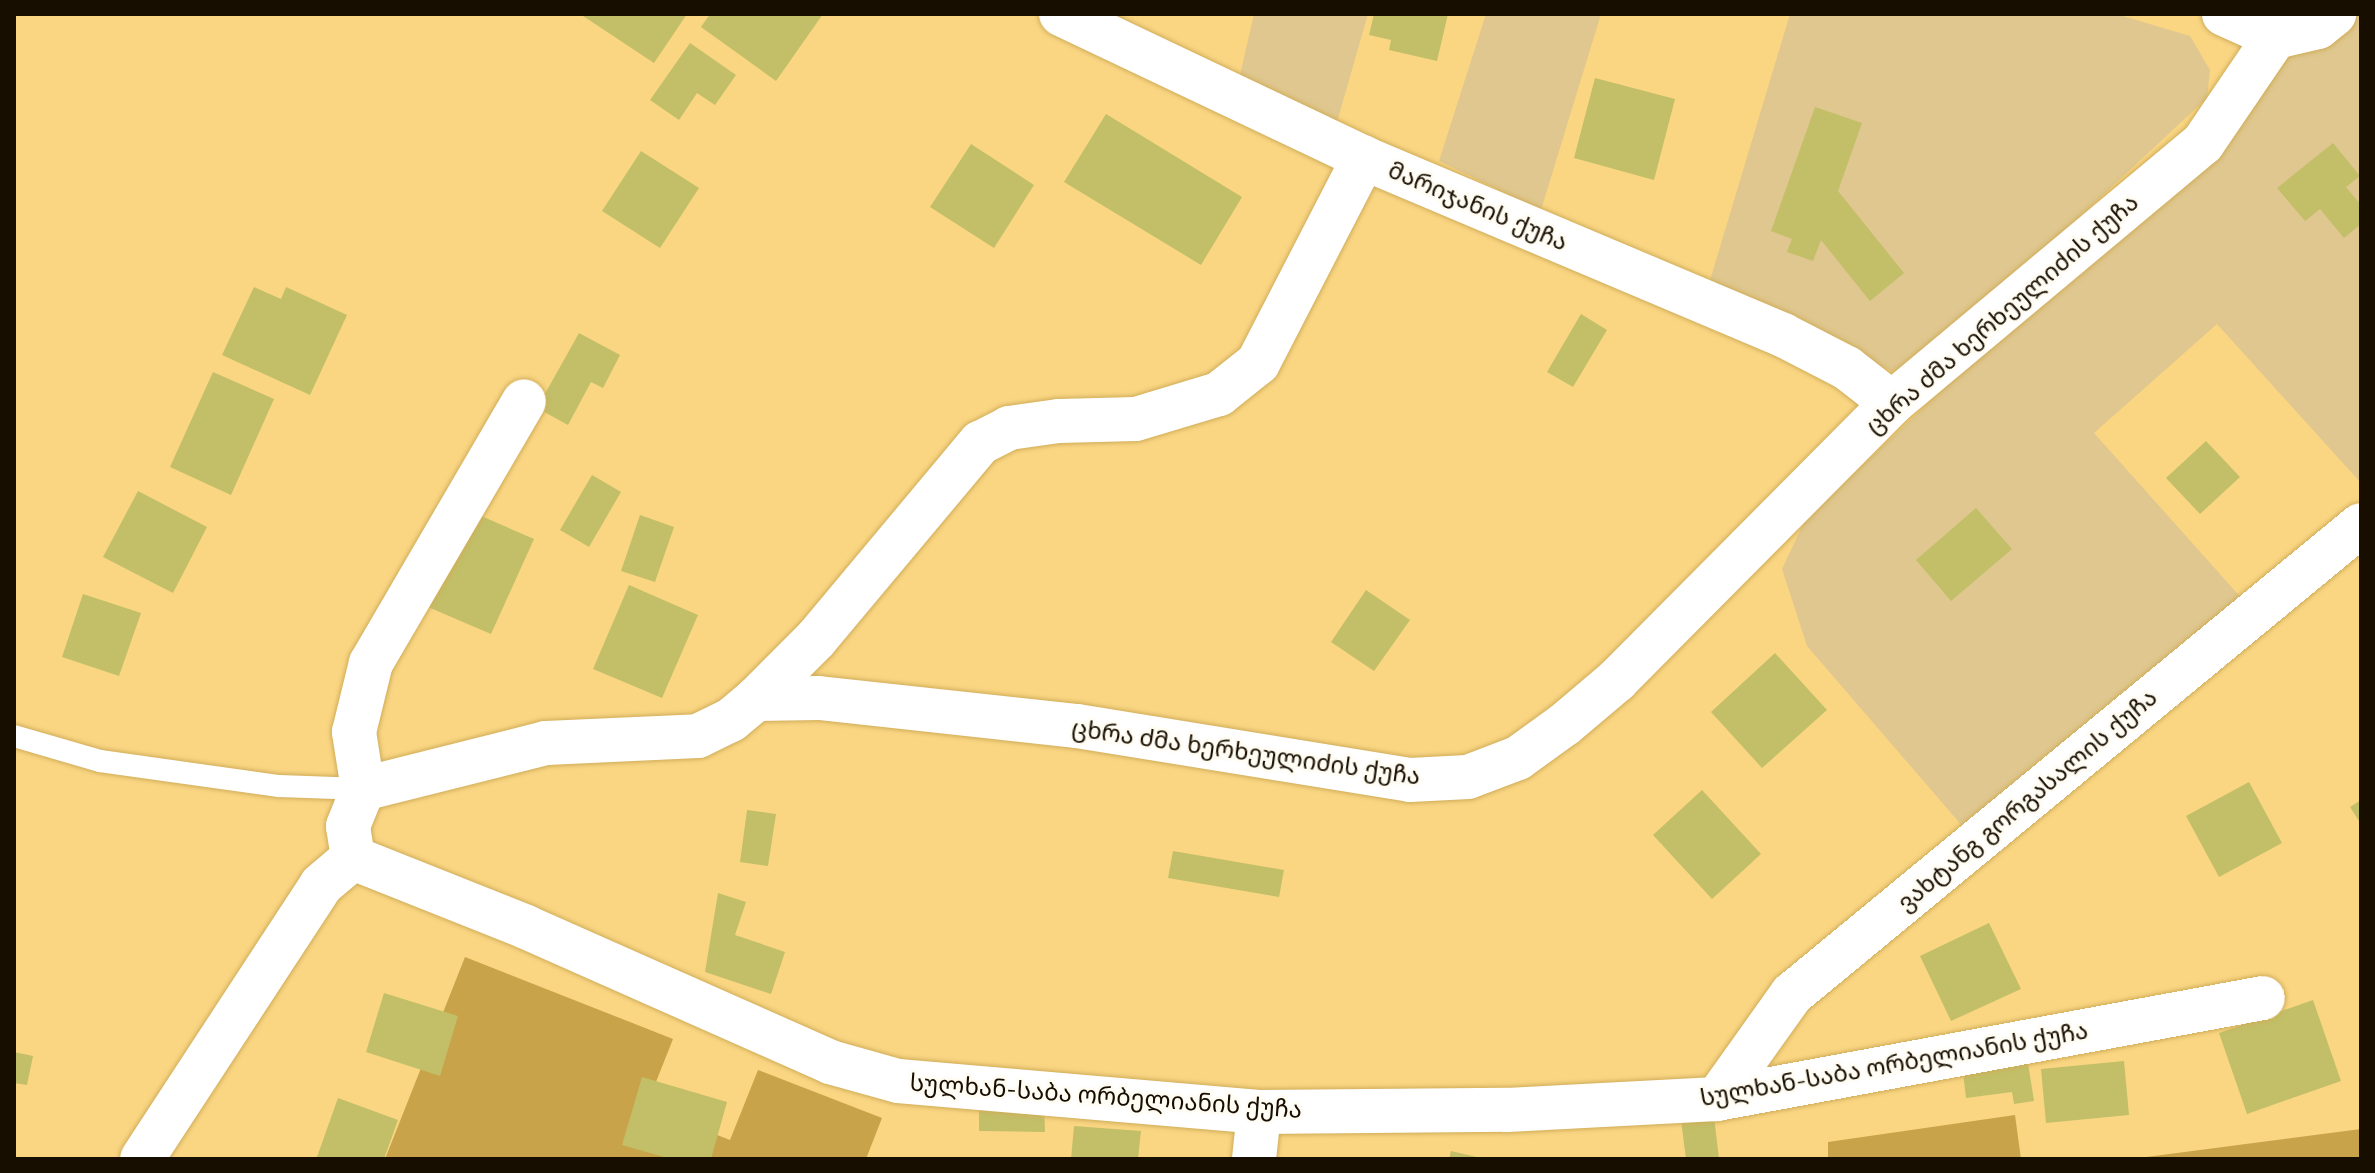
<!DOCTYPE html>
<html>
<head>
<meta charset="utf-8">
<style>
  body { margin:0 }
  #map { position:relative; width:2375px; height:1173px; overflow:hidden; background:#fad683; font-family:"PT Serif","Noto Sans Georgian",serif }
  div>[style] { position:absolute }
  .green>* { inset:0; background:#dfc78f }
  .forest>* { inset:0; background:#c8a349 }
  .building>* { inset:0; background:#c2bf68 }
  .roads { filter:drop-shadow(0 0 2px #d0ad5a) drop-shadow(0 0 2px #d0ad5a) }
  .lane>* { height:22px; margin:-11px; padding:0 11px; transform-origin:11px; border-radius:11px; background:#fff }
  .street>* { height:44px; margin:-22px; padding:0 22px; transform-origin:22px; border-radius:22px; background:#fff }
  span { translate:-50% -50%; white-space:nowrap; text-align:center; line-height:1.15; -webkit-text-stroke:6px #fffcf4; paint-order:stroke }
  .street-label { font-size:24px; color:#180e00 }
  .frame { position:absolute; inset:0; border:16px solid #180e00; pointer-events:none }
</style>
</head>
<body>
<div id="map">
  <div class="green">
    <div style="clip-path:polygon(1254px 14px,1368px 14px,1337px 122px,1240px 75px)"></div>
    <div style="clip-path:polygon(1486px 14px,1601px 14px,1541px 210px,1439px 161px)"></div>
    <div style="clip-path:polygon(1790px 14px,2116px 14px,2190px 36px,2210px 70px,2207px 98px,1907px 378px,1708px 287px)"></div>
    <div style="clip-path:polygon(2215px 14px,2361px 14px,2361px 483px,2217px 324px,2094px 433px,2244px 601px,1970px 835px,1807px 646px,1782px 569px,1806px 518px,2215px 134px,2238px 98px,2239px 48px,2228px 21px)"></div>
  </div>
  <div class="forest">
    <div style="clip-path:polygon(465px 957px,673px 1039px,646px 1107px,730px 1140px,758px 1070px,882px 1118px,866px 1159px,385px 1159px)"></div>
    <div style="clip-path:polygon(2015px 1115px,2021px 1159px,1828px 1159px,1828px 1142px)"></div>
    <div style="clip-path:polygon(2361px 1129px,2361px 1159px,2131px 1159px)"></div>
  </div>
  <div class="building">
    <div style="clip-path:polygon(580px 14px,687px 14px,654px 63px)"></div>
    <div style="clip-path:polygon(710px 14px,823px 14px,776px 81px,701px 27px)"></div>
    <div style="clip-path:polygon(1374px 14px,1448px 14px,1437px 61px,1389px 50px,1391px 40px,1369px 35px)"></div>
    <div style="clip-path:polygon(690px 43px,736px 75px,715px 105px,697px 93px,679px 120px,650px 100px)"></div>
    <div style="clip-path:polygon(1595px 78px,1675px 99px,1654px 180px,1574px 158px)"></div>
    <div style="clip-path:polygon(1815px 107px,1862px 123px,1838px 191px,1904px 273px,1870px 301px,1821px 240px,1813px 261px,1787px 252px,1792px 239px,1771px 231px)"></div>
    <div style="clip-path:polygon(1106px 114px,1242px 197px,1201px 265px,1064px 182px)"></div>
    <div style="clip-path:polygon(2333px 143px,2360px 176px,2346px 187px,2361px 205px,2361px 224px,2344px 238px,2320px 209px,2305px 221px,2277px 188px)"></div>
    <div style="clip-path:polygon(971px 144px,1034px 185px,994px 248px,930px 207px)"></div>
    <div style="clip-path:polygon(641px 151px,699px 188px,660px 248px,602px 211px)"></div>
    <div style="clip-path:polygon(254px 287px,281px 299px,286px 287px,347px 315px,310px 395px,222px 355px)"></div>
    <div style="clip-path:polygon(1581px 314px,1607px 330px,1573px 387px,1547px 372px)"></div>
    <div style="clip-path:polygon(579px 333px,620px 355px,603px 388px,591px 382px,568px 425px,537px 408px)"></div>
    <div style="clip-path:polygon(213px 372px,274px 399px,231px 495px,170px 467px)"></div>
    <div style="clip-path:polygon(2206px 441px,2240px 477px,2200px 514px,2166px 478px)"></div>
    <div style="clip-path:polygon(592px 475px,621px 492px,589px 547px,560px 530px)"></div>
    <div style="clip-path:polygon(138px 491px,207px 527px,173px 593px,103px 557px)"></div>
    <div style="clip-path:polygon(1976px 508px,2012px 549px,1951px 601px,1916px 560px)"></div>
    <div style="clip-path:polygon(470px 511px,534px 539px,491px 634px,428px 607px)"></div>
    <div style="clip-path:polygon(640px 515px,674px 527px,655px 582px,621px 571px)"></div>
    <div style="clip-path:polygon(629px 585px,698px 615px,662px 698px,593px 669px)"></div>
    <div style="clip-path:polygon(1366px 590px,1410px 620px,1374px 671px,1331px 642px)"></div>
    <div style="clip-path:polygon(83px 594px,141px 613px,119px 676px,62px 657px)"></div>
    <div style="clip-path:polygon(1775px 653px,1827px 710px,1762px 768px,1711px 712px)"></div>
    <div style="clip-path:polygon(2249px 782px,2282px 843px,2219px 877px,2186px 816px)"></div>
    <div style="clip-path:polygon(1702px 790px,1761px 854px,1712px 899px,1653px 835px)"></div>
    <div style="clip-path:polygon(2361px 800px,2361px 824px,2350px 807px)"></div>
    <div style="clip-path:polygon(747px 810px,776px 814px,768px 866px,740px 862px)"></div>
    <div style="clip-path:polygon(1173px 851px,1284px 870px,1279px 897px,1168px 878px)"></div>
    <div style="clip-path:polygon(718px 893px,746px 902px,735px 935px,785px 952px,771px 994px,705px 972px)"></div>
    <div style="clip-path:polygon(1989px 923px,2021px 989px,1951px 1021px,1920px 956px)"></div>
    <div style="clip-path:polygon(384px 993px,458px 1016px,440px 1076px,366px 1052px)"></div>
    <div style="clip-path:polygon(2313px 1000px,2341px 1081px,2247px 1114px,2219px 1033px)"></div>
    <div style="clip-path:polygon(14px 1052px,33px 1056px,27px 1085px,14px 1083px)"></div>
    <div style="clip-path:polygon(2124px 1061px,2129px 1115px,2046px 1123px,2041px 1069px)"></div>
    <div style="clip-path:polygon(2028px 1063px,2034px 1101px,2014px 1104px,2012px 1092px,1966px 1098px,1963px 1072px)"></div>
    <div style="clip-path:polygon(642px 1077px,727px 1102px,711px 1159px,671px 1159px,622px 1145px)"></div>
    <div style="clip-path:polygon(338px 1098px,398px 1120px,384px 1159px,317px 1157px)"></div>
    <div style="clip-path:polygon(979px 1104px,1044px 1105px,1045px 1132px,979px 1131px)"></div>
    <div style="clip-path:polygon(1714px 1116px,1719px 1159px,1686px 1159px,1681px 1120px)"></div>
    <div style="clip-path:polygon(1074px 1126px,1141px 1131px,1138px 1159px,1071px 1159px)"></div>
    <div style="clip-path:polygon(1451px 1151px,1481px 1158px,1481px 1159px,1449px 1159px)"></div>
  </div>
  <div class="roads">
    <div class="lane">
      <div style="left:14px;top:736px;width:90px;rotate:16.2deg"></div>
      <div style="left:100px;top:761px;width:181px;rotate:8deg"></div>
      <div style="left:279px;top:786px;width:84px;rotate:2deg"></div>
    </div>
    <div class="street">
      <div style="left:1061px;top:14px;width:335px;rotate:25.4deg"></div>
      <div style="left:1364px;top:158px;width:455px;rotate:22.9deg"></div>
      <div style="left:1783px;top:335px;width:72px;rotate:27.3deg"></div>
      <div style="left:1847px;top:368px;width:57px;rotate:37.9deg"></div>
      <div style="left:2275px;top:37px;width:44px;rotate:-13.1deg"></div>
      <div style="left:2318px;top:27px;width:21px;rotate:-39deg"></div>
      <div style="left:756px;top:699px;width:85px;rotate:-45deg"></div>
      <div style="left:816px;top:639px;width:256px;rotate:-50.1deg"></div>
      <div style="left:980px;top:443px;width:33px;rotate:-27deg"></div>
      <div style="left:1009px;top:428px;width:50px;rotate:-8deg"></div>
      <div style="left:1059px;top:421px;width:77px;rotate:-1.5deg"></div>
      <div style="left:1136px;top:419px;width:87px;rotate:-16.8deg"></div>
      <div style="left:1219px;top:394px;width:50px;rotate:-38.5deg"></div>
      <div style="left:1258px;top:363px;width:231px;rotate:-62.7deg"></div>
      <div style="left:363px;top:789px;width:189px;rotate:-14.1deg"></div>
      <div style="left:546px;top:743px;width:152px;rotate:-2.6deg"></div>
      <div style="left:698px;top:736px;width:37px;rotate:-26deg"></div>
      <div style="left:731px;top:720px;width:33px;rotate:-40deg"></div>
      <div style="left:756px;top:699px;width:63px;rotate:-0.9deg"></div>
      <div style="left:819px;top:698px;width:260px;rotate:6.2deg"></div>
      <div style="left:1077px;top:726px;width:337px;rotate:9.2deg"></div>
      <div style="left:1410px;top:780px;width:58px;rotate:-3deg"></div>
      <div style="left:1468px;top:777px;width:53px;rotate:-20.8deg"></div>
      <div style="left:1518px;top:758px;width:58px;rotate:-35.9deg"></div>
      <div style="left:1565px;top:724px;width:68px;rotate:-40.2deg"></div>
      <div style="left:1617px;top:680px;width:390px;rotate:-45.2deg"></div>
      <div style="left:1892px;top:403px;width:405px;rotate:-39.9deg"></div>
      <div style="left:2203px;top:143px;width:128px;rotate:-55.8deg"></div>
      <div style="left:2275px;top:37px;width:56px;rotate:-155.7deg"></div>
      <div style="left:353px;top:858px;width:32px;rotate:-99deg"></div>
      <div style="left:348px;top:826px;width:40px;rotate:-68deg"></div>
      <div style="left:363px;top:789px;width:58px;rotate:-99deg"></div>
      <div style="left:354px;top:732px;width:71px;rotate:-76.2deg"></div>
      <div style="left:371px;top:663px;width:303px;rotate:-59.7deg"></div>
      <div style="left:1717px;top:1099px;width:129px;rotate:-54.5deg"></div>
      <div style="left:1792px;top:994px;width:737px;rotate:-39.5deg"></div>
      <div style="left:142px;top:1159px;width:327px;rotate:-56.8deg"></div>
      <div style="left:321px;top:885px;width:42px;rotate:-40.2deg"></div>
      <div style="left:353px;top:858px;width:186px;rotate:21.7deg"></div>
      <div style="left:526px;top:927px;width:333px;rotate:23.9deg"></div>
      <div style="left:830px;top:1062px;width:71px;rotate:15.6deg"></div>
      <div style="left:898px;top:1081px;width:362px;rotate:4.9deg"></div>
      <div style="left:1259px;top:1112px;width:248px;rotate:-0.5deg"></div>
      <div style="left:1507px;top:1110px;width:210px;rotate:-3deg"></div>
      <div style="left:1717px;top:1099px;width:555px;rotate:-10.48deg"></div>
      <div style="left:1254px;top:1159px;width:47px;rotate:-83.9deg"></div>
    </div>
  </div>
  <div class="street-label">
    <span style="left:1478px;top:206px;rotate:23deg">მარიჯანის ქუჩა</span>
    <span style="left:2002px;top:314px;rotate:-41deg">ცხრა ძმა ხერხეულიძის ქუჩა</span>
    <span style="left:1246px;top:752px;rotate:8deg">ცხრა ძმა ხერხეულიძის ქუჩა</span>
    <span style="left:2027px;top:800px;rotate:-40deg">ვახტანგ გორგასალის ქუჩა</span>
    <span style="left:1894px;top:1064px;rotate:-10deg">სულხან-საბა ორბელიანის ქუჩა</span>
    <span style="left:1106px;top:1096px;rotate:4deg">სულხან-საბა ორბელიანის ქუჩა</span>
  </div>
  <div class="frame"></div>
</div>
</body>
</html>
